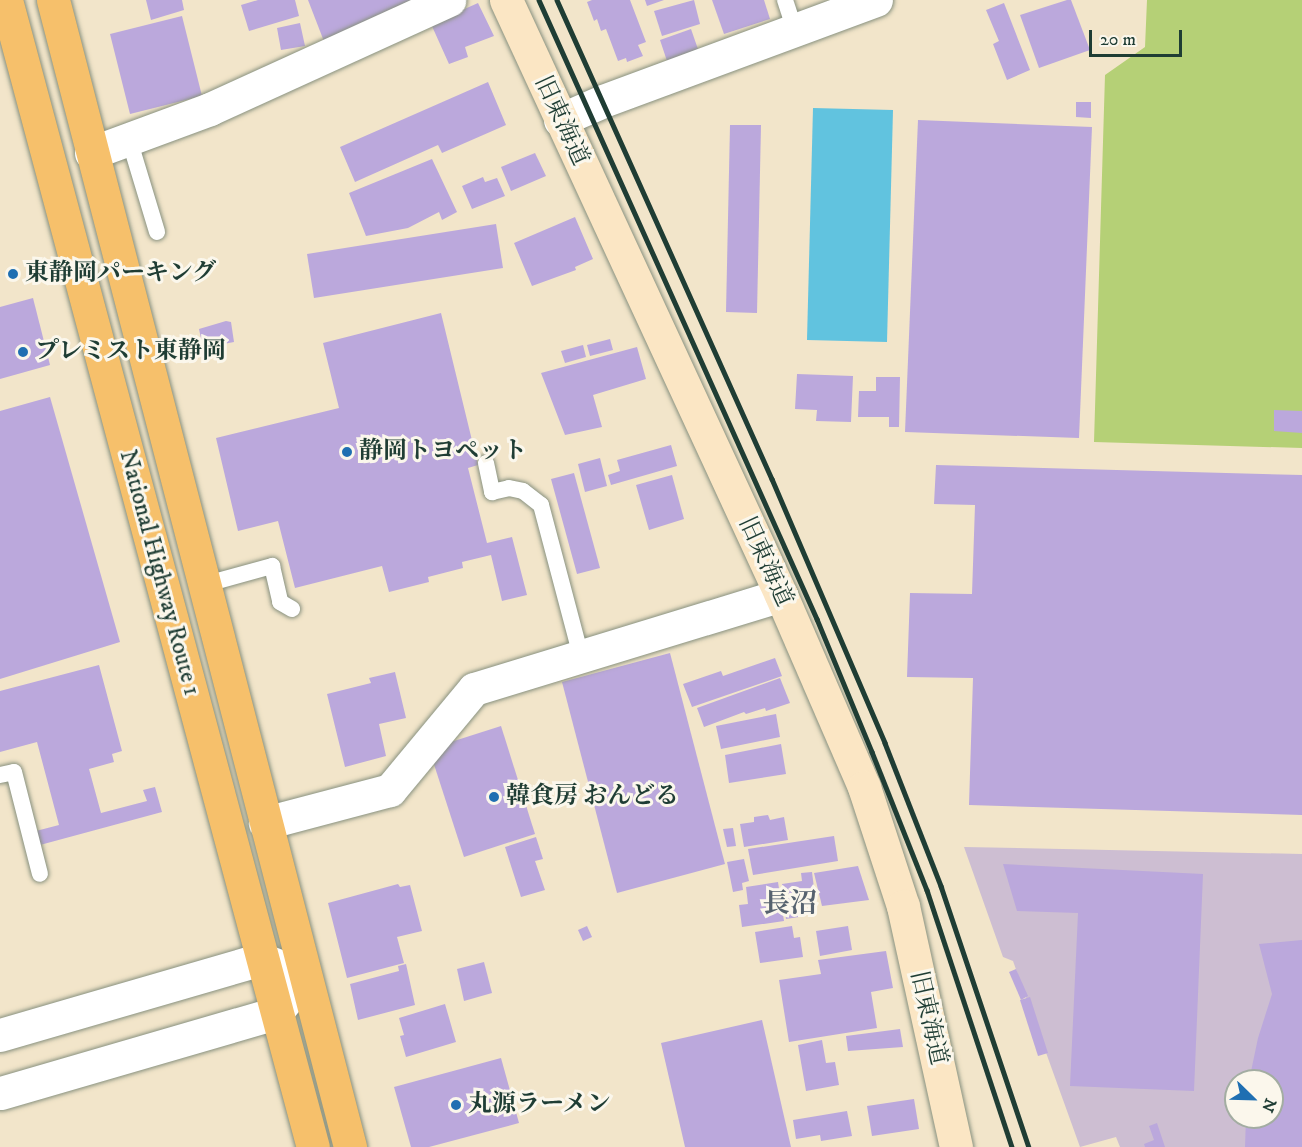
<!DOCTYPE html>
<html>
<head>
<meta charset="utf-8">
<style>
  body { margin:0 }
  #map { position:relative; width:1302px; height:1147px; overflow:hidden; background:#f2e5ca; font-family:"IM FELL DW Pica","Noto Serif JP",serif }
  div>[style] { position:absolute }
  .industrial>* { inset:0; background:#cdbed2 }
  .green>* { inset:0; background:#b5d076 }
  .water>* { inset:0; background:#61c3df }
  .building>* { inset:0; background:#bba8dc }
  .roads { filter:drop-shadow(0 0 2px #88917f) drop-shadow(0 0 2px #88917f) }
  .lane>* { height:16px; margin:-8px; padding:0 8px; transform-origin:8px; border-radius:8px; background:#fff }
  .street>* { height:33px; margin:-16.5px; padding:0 16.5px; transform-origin:16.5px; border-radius:16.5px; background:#fff }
  .secondary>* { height:33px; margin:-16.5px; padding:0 16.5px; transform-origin:16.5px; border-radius:16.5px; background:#fbe6c4 }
  .highway>* { height:33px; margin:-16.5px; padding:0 16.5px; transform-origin:16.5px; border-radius:16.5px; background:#f6c06b }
  .rail>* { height:4.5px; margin:-2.25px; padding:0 2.25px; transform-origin:2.25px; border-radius:2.25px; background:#1f3d34 }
  .dots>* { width:16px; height:16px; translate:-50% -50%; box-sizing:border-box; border:3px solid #fbf7ec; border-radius:50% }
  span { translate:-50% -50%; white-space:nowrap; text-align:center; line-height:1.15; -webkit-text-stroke:6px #fbf7ec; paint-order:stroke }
  .street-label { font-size:24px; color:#1f3d34 }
  .poi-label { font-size:24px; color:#1f3d34; font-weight:700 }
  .left { translate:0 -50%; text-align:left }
  .quarter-label { font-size:27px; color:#56626f; font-weight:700 }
  .north { position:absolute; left:1224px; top:1069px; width:60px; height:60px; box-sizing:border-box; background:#fbf7ec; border:2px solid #a3ada2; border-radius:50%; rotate:113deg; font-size:16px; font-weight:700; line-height:24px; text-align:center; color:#1f3d34 }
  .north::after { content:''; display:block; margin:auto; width:21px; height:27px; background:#1f6fb2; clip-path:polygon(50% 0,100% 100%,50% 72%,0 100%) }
  .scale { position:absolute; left:1089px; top:30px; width:93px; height:27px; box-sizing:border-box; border:3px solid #1f3d34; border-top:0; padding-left:8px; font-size:18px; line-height:21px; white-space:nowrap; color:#1f3d34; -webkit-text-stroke:4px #fbf7ec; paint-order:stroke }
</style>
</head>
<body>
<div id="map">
  <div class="industrial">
    <div style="clip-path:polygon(evenodd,964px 847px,1302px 854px,1302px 1147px,1120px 1147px,1116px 1137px,1080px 1147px,1013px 961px,1003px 957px,964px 847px,1236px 1081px,1272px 1081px,1272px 1117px,1236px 1117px,1236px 1081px)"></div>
  </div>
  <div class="green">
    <div style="clip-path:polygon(1147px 0,1302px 0,1302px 448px,1094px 442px,1105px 75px,1145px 47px)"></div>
  </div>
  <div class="water">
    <div style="clip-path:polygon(813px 108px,893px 110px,887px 342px,807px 340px)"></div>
  </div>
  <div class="building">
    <div style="clip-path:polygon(146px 0,182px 0,184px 10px,151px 20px)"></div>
    <div style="clip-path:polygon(258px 0,295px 0,299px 16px,249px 31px,241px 5px)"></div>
    <div style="clip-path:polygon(308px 0,424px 0,325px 44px)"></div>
    <div style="clip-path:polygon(592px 0,630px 0,646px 42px,638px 45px,643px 56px,627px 62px,626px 58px,618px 61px,606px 29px,601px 31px,597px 19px,594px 21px,587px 2px)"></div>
    <div style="clip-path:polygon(645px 0,664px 0,647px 6px)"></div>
    <div style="clip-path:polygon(694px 0,700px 24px,662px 36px,654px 11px)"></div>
    <div style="clip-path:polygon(712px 0,764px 0,770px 19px,724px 34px)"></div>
    <div style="clip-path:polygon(1067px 0,1071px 0,1090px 50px,1039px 68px,1020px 15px)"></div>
    <div style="clip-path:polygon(478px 3px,494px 36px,465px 47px,468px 57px,449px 64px,431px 24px)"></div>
    <div style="clip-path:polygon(1004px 3px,1030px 70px,1007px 80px,993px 44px,999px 41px,986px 10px)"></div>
    <div style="clip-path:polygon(182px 16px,202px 96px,130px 114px,110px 34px)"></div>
    <div style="clip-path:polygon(300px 23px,305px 46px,281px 50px,277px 28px)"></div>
    <div style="clip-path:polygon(691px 29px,700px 55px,669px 67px,660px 40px)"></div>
    <div style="clip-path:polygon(488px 82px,506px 125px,442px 153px,438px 145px,355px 182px,340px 147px)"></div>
    <div style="clip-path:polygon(1076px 102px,1091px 102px,1091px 118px,1076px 117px)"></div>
    <div style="clip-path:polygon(918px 120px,1092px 127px,1079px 438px,905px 432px)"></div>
    <div style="clip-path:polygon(730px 125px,761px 125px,757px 313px,726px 312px)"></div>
    <div style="clip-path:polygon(535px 153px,546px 176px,511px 191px,501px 167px)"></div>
    <div style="clip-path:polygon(432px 159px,457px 212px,442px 220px,439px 212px,408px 228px,366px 236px,349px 193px)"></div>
    <div style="clip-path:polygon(483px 177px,485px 182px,497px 178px,505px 196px,472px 209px,462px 186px)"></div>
    <div style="clip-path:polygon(575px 217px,593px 259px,575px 267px,576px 270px,532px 286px,514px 243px)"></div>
    <div style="clip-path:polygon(496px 224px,503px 268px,314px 298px,307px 254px)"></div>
    <div style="clip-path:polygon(33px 298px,50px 365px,0 379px,0 307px)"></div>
    <div style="clip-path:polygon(441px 313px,478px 465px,468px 468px,487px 543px,512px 537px,527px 595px,502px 601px,491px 555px,462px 562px,463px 568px,428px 577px,429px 582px,389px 592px,382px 566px,295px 588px,278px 521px,238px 531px,216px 438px,339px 408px,323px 343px)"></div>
    <div style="clip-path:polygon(226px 321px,231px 322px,234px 342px,203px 348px,199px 329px)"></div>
    <div style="clip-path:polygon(610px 339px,613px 350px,590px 356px,587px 345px)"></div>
    <div style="clip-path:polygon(583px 345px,586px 357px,565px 363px,561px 351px)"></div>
    <div style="clip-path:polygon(637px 347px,646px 379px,593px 395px,602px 427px,565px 435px,541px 373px)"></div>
    <div style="clip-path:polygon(797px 374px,853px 376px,851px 422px,816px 421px,817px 410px,795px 409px)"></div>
    <div style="clip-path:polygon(876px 377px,900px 377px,899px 427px,889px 427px,889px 417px,858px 417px,859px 391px,876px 391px)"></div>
    <div style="clip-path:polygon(50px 397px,120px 642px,0 679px,0 411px)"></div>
    <div style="clip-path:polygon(1274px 410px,1302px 411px,1302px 433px,1274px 431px)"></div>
    <div style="clip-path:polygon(671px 445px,677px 466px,611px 485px,608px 475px,620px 471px,617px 460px)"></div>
    <div style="clip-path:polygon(600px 458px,607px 486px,585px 492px,578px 464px)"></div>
    <div style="clip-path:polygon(936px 465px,1302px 475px,1302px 815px,969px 805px,973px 678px,907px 677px,910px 593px,972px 594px,975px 505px,934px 504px)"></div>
    <div style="clip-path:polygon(574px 473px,600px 568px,577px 574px,551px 479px)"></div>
    <div style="clip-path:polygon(672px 475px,684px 519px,649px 530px,636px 485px)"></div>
    <div style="clip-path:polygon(670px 653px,725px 864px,617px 893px,562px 682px)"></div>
    <div style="clip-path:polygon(775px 658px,782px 676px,692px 707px,683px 684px,721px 671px,723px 676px)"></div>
    <div style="clip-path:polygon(99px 665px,122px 751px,112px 754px,114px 762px,89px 769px,101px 813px,147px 801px,143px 790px,155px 787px,162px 812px,40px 845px,36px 831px,59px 825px,37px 742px,0 752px,0 691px)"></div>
    <div style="clip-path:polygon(395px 672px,406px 718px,379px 724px,386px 756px,345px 767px,327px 694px,371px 683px,369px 678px)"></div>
    <div style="clip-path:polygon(780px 678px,790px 703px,766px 711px,765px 708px,746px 714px,744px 712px,704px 727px,697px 708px)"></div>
    <div style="clip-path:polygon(776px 714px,780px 737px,721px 749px,716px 726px)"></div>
    <div style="clip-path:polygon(501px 726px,535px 834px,464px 857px,429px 749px)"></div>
    <div style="clip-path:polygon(781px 744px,786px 774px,729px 783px,725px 755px)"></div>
    <div style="clip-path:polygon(768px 815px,770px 820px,784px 817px,788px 840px,744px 847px,740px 824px,754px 822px,754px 817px)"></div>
    <div style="clip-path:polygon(733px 828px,736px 846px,727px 847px,723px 829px)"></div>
    <div style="clip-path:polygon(834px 836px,838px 861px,753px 875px,748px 849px)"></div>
    <div style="clip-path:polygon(536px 837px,543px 859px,535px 861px,545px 890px,521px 897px,505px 847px)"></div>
    <div style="clip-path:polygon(744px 859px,749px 881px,742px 883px,743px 890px,733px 892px,727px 862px)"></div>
    <div style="clip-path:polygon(1003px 864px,1203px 874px,1194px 1091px,1070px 1086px,1078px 913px,1017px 911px)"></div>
    <div style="clip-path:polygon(858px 866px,869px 900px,822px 906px,814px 873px)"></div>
    <div style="clip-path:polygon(812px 872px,816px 904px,786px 908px,782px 884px,802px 881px,801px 873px)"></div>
    <div style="clip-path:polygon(778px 882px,784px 921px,742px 927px,739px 905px,748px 904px,746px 887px)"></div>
    <div style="clip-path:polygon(398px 884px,400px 887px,410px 885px,422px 931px,397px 937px,404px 963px,347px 978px,328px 903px)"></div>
    <div style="clip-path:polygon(798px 908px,799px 917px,786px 919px,785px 910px)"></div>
    <div style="clip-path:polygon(587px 926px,592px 937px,583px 941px,578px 930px)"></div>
    <div style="clip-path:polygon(792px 926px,794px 938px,800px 937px,803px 957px,760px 963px,755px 932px)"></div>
    <div style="clip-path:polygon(848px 926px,852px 950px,820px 956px,816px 931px)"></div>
    <div style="clip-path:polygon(1302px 940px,1302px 1147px,1245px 1147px,1246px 1117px,1272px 1117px,1272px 1081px,1249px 1081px,1258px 1038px,1272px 994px,1259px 944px)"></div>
    <div style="clip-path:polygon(886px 951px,893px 988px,871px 992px,877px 1028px,789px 1042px,779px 980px,821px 974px,818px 960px)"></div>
    <div style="clip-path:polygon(484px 962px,492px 993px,464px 1001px,457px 969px)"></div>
    <div style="clip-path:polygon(406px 964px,415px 1005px,358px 1020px,350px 984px,399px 971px,398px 966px)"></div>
    <div style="clip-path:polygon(1016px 969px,1028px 996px,1021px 1000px,1009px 972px)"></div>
    <div style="clip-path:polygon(1030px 997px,1048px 1053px,1038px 1056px,1020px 1000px)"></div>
    <div style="clip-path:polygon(445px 1004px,456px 1042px,406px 1057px,400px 1036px,404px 1035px,399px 1018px)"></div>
    <div style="clip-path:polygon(762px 1020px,791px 1147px,685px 1147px,661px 1043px)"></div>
    <div style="clip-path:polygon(900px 1029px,903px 1047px,848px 1051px,846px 1036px)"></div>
    <div style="clip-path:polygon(822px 1040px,826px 1063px,835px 1062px,839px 1085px,806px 1091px,798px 1045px)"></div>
    <div style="clip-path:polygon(501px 1058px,519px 1123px,429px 1147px,411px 1147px,394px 1087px)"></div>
    <div style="clip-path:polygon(914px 1099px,919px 1129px,872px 1136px,867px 1106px)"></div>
    <div style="clip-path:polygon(847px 1111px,852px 1136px,821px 1141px,820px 1135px,796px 1139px,793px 1120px)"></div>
    <div style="clip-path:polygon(1157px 1123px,1165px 1147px,1145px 1147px,1144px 1144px,1154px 1140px,1149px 1126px)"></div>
  </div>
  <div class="roads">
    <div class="lane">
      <div style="left:785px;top:0;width:32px;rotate:72deg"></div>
      <div style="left:129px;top:139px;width:97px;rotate:73.2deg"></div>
      <div style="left:486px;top:463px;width:30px;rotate:78deg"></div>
      <div style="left:492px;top:492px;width:17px;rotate:-13deg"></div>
      <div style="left:509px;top:488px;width:14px;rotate:12deg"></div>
      <div style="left:523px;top:491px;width:23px;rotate:38deg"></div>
      <div style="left:541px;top:505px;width:156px;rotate:75.2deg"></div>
      <div style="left:203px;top:585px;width:72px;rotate:-15.4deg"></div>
      <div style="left:272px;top:566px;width:37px;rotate:77deg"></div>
      <div style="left:280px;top:602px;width:14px;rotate:30deg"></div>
      <div style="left:0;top:775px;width:14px;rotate:-12deg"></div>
      <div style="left:14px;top:772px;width:105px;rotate:75.7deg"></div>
    </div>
    <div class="street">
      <div style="left:560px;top:120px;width:47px;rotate:-23.8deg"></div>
      <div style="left:603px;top:101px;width:291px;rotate:-20.3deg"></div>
      <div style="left:91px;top:153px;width:127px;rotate:-20.3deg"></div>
      <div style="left:210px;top:109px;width:263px;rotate:-24.5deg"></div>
      <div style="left:265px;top:823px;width:129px;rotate:-14.8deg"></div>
      <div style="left:390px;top:790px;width:131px;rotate:-50.3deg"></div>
      <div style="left:474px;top:689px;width:321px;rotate:-17deg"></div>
      <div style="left:0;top:1035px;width:272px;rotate:-16.2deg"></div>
      <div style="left:261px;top:959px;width:47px;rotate:21.1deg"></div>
      <div style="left:305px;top:976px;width:47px;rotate:128.1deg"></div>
      <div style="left:276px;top:1013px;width:287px;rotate:163.8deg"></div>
    </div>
    <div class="secondary">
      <div style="left:506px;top:0;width:655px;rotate:65.19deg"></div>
      <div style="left:781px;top:595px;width:209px;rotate:66.6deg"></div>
      <div style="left:864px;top:787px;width:125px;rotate:71.9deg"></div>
      <div style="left:903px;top:906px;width:247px;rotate:77.6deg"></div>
    </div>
    <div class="highway">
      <div style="left:6px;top:0;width:1187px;rotate:75.02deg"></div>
      <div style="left:53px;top:0;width:1185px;rotate:75.48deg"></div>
    </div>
  </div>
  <div class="rail">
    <div style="left:539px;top:0;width:679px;rotate:65.81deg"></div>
    <div style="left:817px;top:619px;width:144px;rotate:67.5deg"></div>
    <div style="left:872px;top:752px;width:149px;rotate:68.3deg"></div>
    <div style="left:927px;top:890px;width:271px;rotate:71.7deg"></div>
    <div style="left:557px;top:0;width:525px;rotate:65.83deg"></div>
    <div style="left:772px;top:479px;width:287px;rotate:66.8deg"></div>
    <div style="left:885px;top:743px;width:154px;rotate:68.6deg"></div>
    <div style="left:941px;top:886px;width:275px;rotate:71.4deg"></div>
  </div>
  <div class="dots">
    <div style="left:13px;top:274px;background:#1f6fb2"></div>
    <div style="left:23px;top:352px;background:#1f6fb2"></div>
    <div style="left:347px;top:452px;background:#1f6fb2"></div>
    <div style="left:494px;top:797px;background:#1f6fb2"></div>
    <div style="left:456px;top:1105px;background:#1f6fb2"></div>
  </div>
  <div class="street-label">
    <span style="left:561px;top:121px;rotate:65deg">旧東海道</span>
    <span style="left:765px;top:562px;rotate:65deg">旧東海道</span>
    <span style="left:159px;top:573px;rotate:75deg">National Highway Route 1</span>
    <span style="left:928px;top:1018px;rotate:77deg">旧東海道</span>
  </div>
  <div class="poi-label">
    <span class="left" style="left:25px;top:274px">東静岡パーキング</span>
    <span class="left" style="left:35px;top:352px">プレミスト東静岡</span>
    <span class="left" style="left:359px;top:452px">静岡トヨペット</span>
    <span class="left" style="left:506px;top:797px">韓食房 おんどる</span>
    <span class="left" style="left:468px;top:1105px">丸源ラーメン</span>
  </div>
  <div class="quarter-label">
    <span style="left:790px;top:905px">長沼</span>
  </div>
  <div class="north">N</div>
  <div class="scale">20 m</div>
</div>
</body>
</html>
